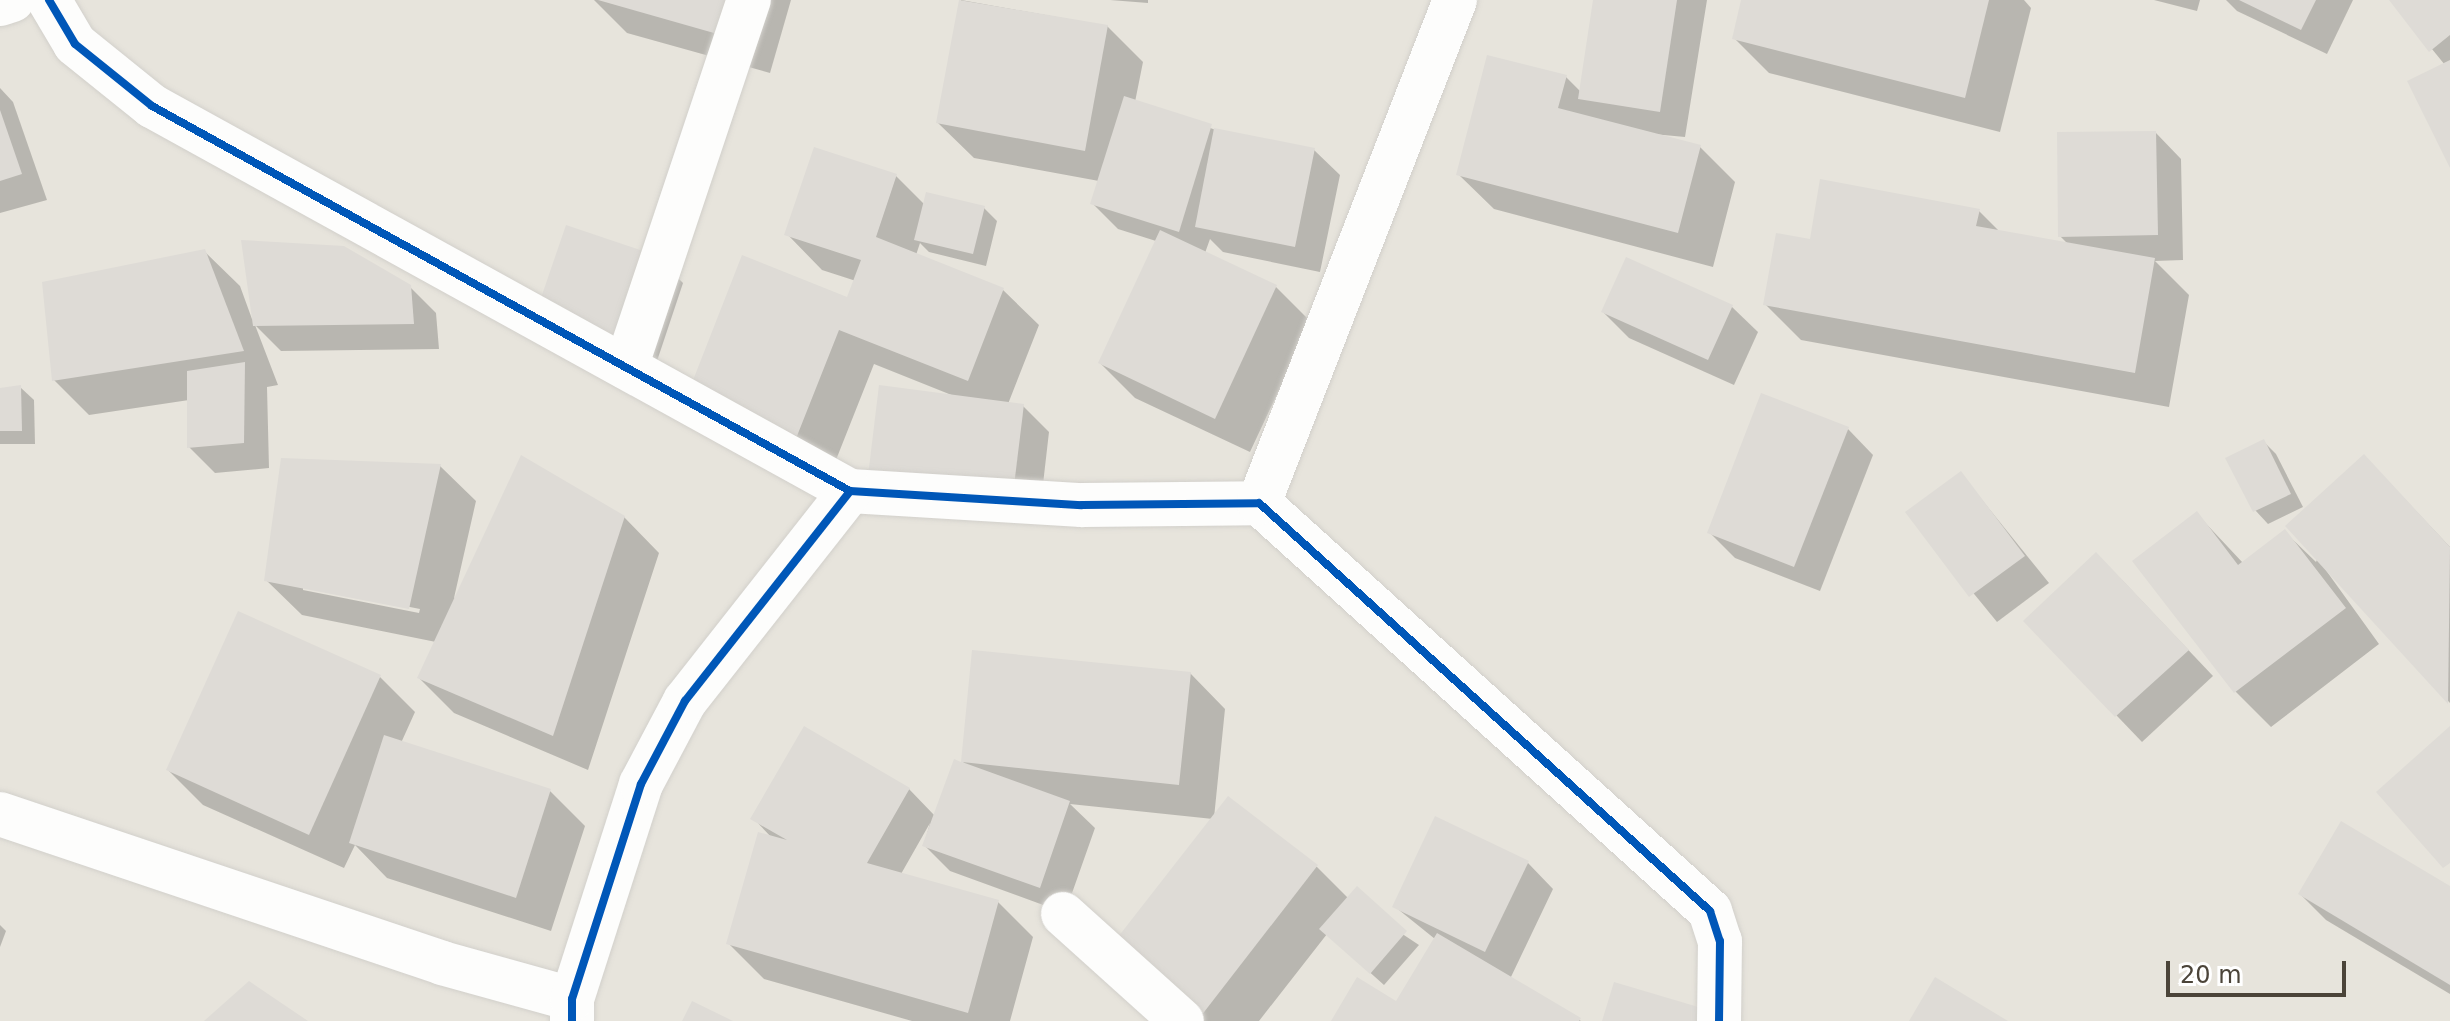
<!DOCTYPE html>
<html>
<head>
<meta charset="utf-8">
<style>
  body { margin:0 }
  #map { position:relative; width:2450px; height:1021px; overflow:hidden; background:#f4f2ee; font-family:"DejaVu Sans",sans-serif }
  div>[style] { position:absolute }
  .residential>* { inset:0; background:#e7e4dc }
  .shadow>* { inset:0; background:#0003 }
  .building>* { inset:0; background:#dedbd6 }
  .roads { filter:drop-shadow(0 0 2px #d2d0cb) drop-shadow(0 0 2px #d2d0cb) }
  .minor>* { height:44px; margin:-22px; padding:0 22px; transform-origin:22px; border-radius:22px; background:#fdfdfc }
  .cycleway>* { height:8px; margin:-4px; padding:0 4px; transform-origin:4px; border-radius:4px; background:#0057b8 }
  span { translate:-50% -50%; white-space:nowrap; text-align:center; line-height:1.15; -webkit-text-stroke:8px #fff; paint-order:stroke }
  .scale { position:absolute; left:2166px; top:961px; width:180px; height:36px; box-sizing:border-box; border:4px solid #4b4439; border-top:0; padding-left:10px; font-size:24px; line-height:28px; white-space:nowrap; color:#4b4439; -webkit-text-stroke:6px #fff; paint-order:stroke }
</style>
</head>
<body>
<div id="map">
  <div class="residential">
    <div style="clip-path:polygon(0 0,2450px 0,2450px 1021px,0 1021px)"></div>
  </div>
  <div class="shadow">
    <div style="clip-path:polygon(594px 0,791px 0,770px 73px,627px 33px)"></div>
    <div style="clip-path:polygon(961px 0,1107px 26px,1143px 62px,1135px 102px,1216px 130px,1314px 150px,1340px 175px,1320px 272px,1223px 252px,1210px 239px,1205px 253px,1276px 287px,1311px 322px,1250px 452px,1135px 398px,1100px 363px,1156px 241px,1118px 229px,1092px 203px,1099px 181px,974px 158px,938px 123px)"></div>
    <div style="clip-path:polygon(1110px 0,1148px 0,1148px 3px)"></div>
    <div style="clip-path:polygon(1595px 0,1707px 0,1685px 137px,1653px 134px,1700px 147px,1735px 182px,1713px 267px,1494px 209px,1458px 174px,1566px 77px,1581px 92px)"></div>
    <div style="clip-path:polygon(1743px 0,2024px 0,2031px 8px,2000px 132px,1769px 73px,1734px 38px)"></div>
    <div style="clip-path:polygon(2154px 0,2200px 0,2197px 11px)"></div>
    <div style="clip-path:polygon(2226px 0,2353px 0,2327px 54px,2237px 11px)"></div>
    <div style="clip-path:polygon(2392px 0,2450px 0,2450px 164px,2445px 65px)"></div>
    <div style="clip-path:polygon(0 88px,13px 102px,47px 200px,0 213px)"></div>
    <div style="clip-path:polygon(2156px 133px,2181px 159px,2183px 260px,2155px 261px,2189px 295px,2169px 407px,1801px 340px,1766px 305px,1812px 241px,1979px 211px,2000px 232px,2069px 245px,2060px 236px)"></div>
    <div style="clip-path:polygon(896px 176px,925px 205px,984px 208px,997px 221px,986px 266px,929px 252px,920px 243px,916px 255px,1003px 290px,1039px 325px,1008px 404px,1023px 406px,1049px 432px,1039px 519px,954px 396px,874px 364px,832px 470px,726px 428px,848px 300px,856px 281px,822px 270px,787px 234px)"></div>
    <div style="clip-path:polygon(204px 251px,240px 286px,252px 319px,410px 287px,436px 313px,439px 349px,281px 351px,255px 325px,278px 385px,267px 387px,269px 468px,215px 473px,189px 447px,189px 400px,89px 415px,54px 380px)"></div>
    <div style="clip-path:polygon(657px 257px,683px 283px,650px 382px)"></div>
    <div style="clip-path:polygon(1732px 307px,1758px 332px,1734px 385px,1629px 338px,1603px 312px)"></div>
    <div style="clip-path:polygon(20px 387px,34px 400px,35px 444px,0 444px,0 390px)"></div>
    <div style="clip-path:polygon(1848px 429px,1873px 455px,1820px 591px,1735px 558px,1709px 532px)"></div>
    <div style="clip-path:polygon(2263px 441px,2276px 454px,2303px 507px,2268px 524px,2255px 510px)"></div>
    <div style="clip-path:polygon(2364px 456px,2450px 547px,2450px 703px,2320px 562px,2379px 644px,2271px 727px,2236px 692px,2135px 561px,2197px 514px,2243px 563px,2284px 531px,2316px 562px)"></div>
    <div style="clip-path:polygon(evenodd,440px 466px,476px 501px,454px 598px,624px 517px,659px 553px,588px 770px,454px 713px,419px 678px,436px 642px,302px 615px,266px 580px,440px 466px,303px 586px,420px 609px,419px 613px,303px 590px,303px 586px)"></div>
    <div style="clip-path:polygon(1961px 474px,2049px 583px,1997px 622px,1908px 513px)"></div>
    <div style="clip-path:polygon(2122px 580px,2213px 676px,2142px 742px,2026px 621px)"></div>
    <div style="clip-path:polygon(974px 652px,1190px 673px,1225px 709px,1214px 818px,1317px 867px,1348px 898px,1419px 945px,1384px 985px,1327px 934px,1259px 1021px,1200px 1021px,1213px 819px,1070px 804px,1095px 828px,1065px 913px,950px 871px,924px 845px,930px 823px,901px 874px,998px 902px,1033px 937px,1010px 1021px,912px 1021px,764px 979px,729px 944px,772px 838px,753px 818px,909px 789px,935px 816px,963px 765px)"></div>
    <div style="clip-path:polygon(380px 677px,415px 712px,401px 743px,550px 791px,585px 826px,551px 931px,387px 878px,355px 845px,344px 868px,203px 805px,168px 770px)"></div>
    <div style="clip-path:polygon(1528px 863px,1553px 889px,1510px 979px,1581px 1021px,1333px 1021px,1396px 1004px,1435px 939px,1394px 906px)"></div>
    <div style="clip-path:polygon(2450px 888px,2450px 994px,2326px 920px,2300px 894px)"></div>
    <div style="clip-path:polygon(0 925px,6px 931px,0 947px)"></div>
  </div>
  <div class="building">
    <div style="clip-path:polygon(598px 0,746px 0,735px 39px)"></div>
    <div style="clip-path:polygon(959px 0,1108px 25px,1085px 151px,936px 123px)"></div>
    <div style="clip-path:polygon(1593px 0,1677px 0,1660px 112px,1578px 99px)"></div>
    <div style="clip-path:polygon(1741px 0,1989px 0,1965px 98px,1732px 39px)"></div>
    <div style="clip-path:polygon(2239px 0,2316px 0,2301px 30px)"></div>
    <div style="clip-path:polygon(2389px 0,2450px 0,2450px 35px,2429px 52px)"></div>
    <div style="clip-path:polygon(1487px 55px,1567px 75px,1558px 108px,1701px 145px,1678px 233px,1456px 175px)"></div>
    <div style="clip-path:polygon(2450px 60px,2450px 168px,2407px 81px)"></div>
    <div style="clip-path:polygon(1124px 96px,1212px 124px,1179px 232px,1090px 204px)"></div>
    <div style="clip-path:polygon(0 110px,22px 174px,0 181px)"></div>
    <div style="clip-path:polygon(1214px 128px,1315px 148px,1295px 247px,1195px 227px)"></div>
    <div style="clip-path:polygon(2156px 131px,2158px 235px,2058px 237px,2057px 132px)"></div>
    <div style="clip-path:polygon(814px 147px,897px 174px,876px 237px,1004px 288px,968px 381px,839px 330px,797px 436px,688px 393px,742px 255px,847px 297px,861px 260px,784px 235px)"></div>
    <div style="clip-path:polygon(1820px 179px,1980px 209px,1976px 226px,2155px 258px,2135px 373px,1763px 305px,1776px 233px,1810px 239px)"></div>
    <div style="clip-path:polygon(926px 192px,985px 206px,973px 254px,914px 240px)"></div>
    <div style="clip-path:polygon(566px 225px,658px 256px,624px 358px,531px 327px)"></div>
    <div style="clip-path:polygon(1160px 230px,1277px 285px,1215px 419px,1098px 363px)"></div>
    <div style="clip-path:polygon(241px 240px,344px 246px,411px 285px,414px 324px,253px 326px)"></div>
    <div style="clip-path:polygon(205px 249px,244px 351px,52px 381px,42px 282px)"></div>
    <div style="clip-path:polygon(1626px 257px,1733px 305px,1708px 360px,1601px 312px)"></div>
    <div style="clip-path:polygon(245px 362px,244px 443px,187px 448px,187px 371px)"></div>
    <div style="clip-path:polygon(21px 385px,22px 431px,0 431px,0 388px)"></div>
    <div style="clip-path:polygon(879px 385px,1024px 404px,1013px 494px,868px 476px)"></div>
    <div style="clip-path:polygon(1761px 393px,1849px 427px,1794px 567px,1707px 533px)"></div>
    <div style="clip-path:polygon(2264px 439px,2291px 494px,2253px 512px,2225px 458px)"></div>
    <div style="clip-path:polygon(2364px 454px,2450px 547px,2448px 704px,2285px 526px)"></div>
    <div style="clip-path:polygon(521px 455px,625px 516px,553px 736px,417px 678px)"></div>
    <div style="clip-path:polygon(281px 458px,441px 464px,409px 609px,264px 581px)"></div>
    <div style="clip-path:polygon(1961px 471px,2025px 556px,1969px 597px,1905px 512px)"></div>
    <div style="clip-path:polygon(2197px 511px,2238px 565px,2285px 529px,2346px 608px,2234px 693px,2132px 561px)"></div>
    <div style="clip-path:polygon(2096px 552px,2189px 650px,2115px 717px,2023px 621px)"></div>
    <div style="clip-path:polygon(238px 611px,381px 675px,309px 835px,166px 770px)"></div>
    <div style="clip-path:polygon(972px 650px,1191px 672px,1179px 785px,962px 762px,1070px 801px,1040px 888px,922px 846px,954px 759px,961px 762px)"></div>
    <div style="clip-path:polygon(804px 726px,910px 788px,867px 863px,999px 900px,968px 1013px,726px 944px,758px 832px,787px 840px,750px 819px)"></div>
    <div style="clip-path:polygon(2450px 726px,2450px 863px,2443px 868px,2376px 792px)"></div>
    <div style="clip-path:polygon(384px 735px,551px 789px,516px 898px,349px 843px)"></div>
    <div style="clip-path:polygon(1228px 796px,1318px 865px,1201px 1016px,1111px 946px)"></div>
    <div style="clip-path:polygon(1435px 816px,1529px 861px,1485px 952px,1392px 907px)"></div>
    <div style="clip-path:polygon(2341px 821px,2450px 886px,2450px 985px,2298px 894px)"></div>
    <div style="clip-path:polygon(1357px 886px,1407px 931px,1370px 974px,1319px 929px)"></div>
    <div style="clip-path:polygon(1437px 933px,1581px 1018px,1579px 1021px,1331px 1021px,1357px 977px,1396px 1001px)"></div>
    <div style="clip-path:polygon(1935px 977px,2008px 1021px,1909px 1021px)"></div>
    <div style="clip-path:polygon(249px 981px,308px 1021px,204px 1021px)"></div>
    <div style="clip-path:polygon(1614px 982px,1705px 1009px,1702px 1021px,1602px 1021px)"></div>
    <div style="clip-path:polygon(692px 1001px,733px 1021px,682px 1021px)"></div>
  </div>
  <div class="roads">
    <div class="minor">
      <div style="left:49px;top:0;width:51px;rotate:59.4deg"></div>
      <div style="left:75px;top:44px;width:99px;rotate:38.8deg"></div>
      <div style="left:152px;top:106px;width:797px;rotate:28.88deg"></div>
      <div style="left:850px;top:491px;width:232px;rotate:3.5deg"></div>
      <div style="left:1082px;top:505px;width:177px;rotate:-0.6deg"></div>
      <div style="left:1259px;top:503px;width:608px;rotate:42.13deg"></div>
      <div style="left:1710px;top:911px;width:32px;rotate:72deg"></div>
      <div style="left:1720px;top:941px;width:80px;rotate:90.7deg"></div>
      <div style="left:0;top:4px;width:13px;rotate:-18deg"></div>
      <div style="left:626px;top:367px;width:387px;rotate:-71.5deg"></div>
      <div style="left:1259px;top:503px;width:540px;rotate:-68.71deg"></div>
      <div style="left:0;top:814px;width:466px;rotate:18.6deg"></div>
      <div style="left:442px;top:963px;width:135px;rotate:15.5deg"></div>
      <div style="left:1063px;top:914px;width:160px;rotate:42deg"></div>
      <div style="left:572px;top:1021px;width:22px;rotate:-90deg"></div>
      <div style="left:572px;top:999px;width:226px;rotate:-72.2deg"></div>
      <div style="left:641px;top:784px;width:94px;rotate:-62.1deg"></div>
      <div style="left:685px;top:701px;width:267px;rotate:-51.8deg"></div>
    </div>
  </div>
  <div class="cycleway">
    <div style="left:49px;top:0;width:51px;rotate:59.4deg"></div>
    <div style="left:75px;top:44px;width:99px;rotate:38.8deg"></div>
    <div style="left:152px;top:106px;width:797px;rotate:28.88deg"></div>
    <div style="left:850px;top:491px;width:232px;rotate:3.5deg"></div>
    <div style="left:1082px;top:505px;width:177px;rotate:-0.6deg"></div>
    <div style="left:1259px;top:503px;width:608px;rotate:42.13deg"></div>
    <div style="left:1710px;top:911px;width:32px;rotate:72deg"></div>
    <div style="left:1720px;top:941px;width:80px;rotate:90.7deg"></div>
    <div style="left:572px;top:1021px;width:22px;rotate:-90deg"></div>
    <div style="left:572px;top:999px;width:226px;rotate:-72.2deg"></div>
    <div style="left:641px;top:784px;width:94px;rotate:-62.1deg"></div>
    <div style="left:685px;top:701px;width:267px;rotate:-51.8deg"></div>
  </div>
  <div class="scale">20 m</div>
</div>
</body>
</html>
